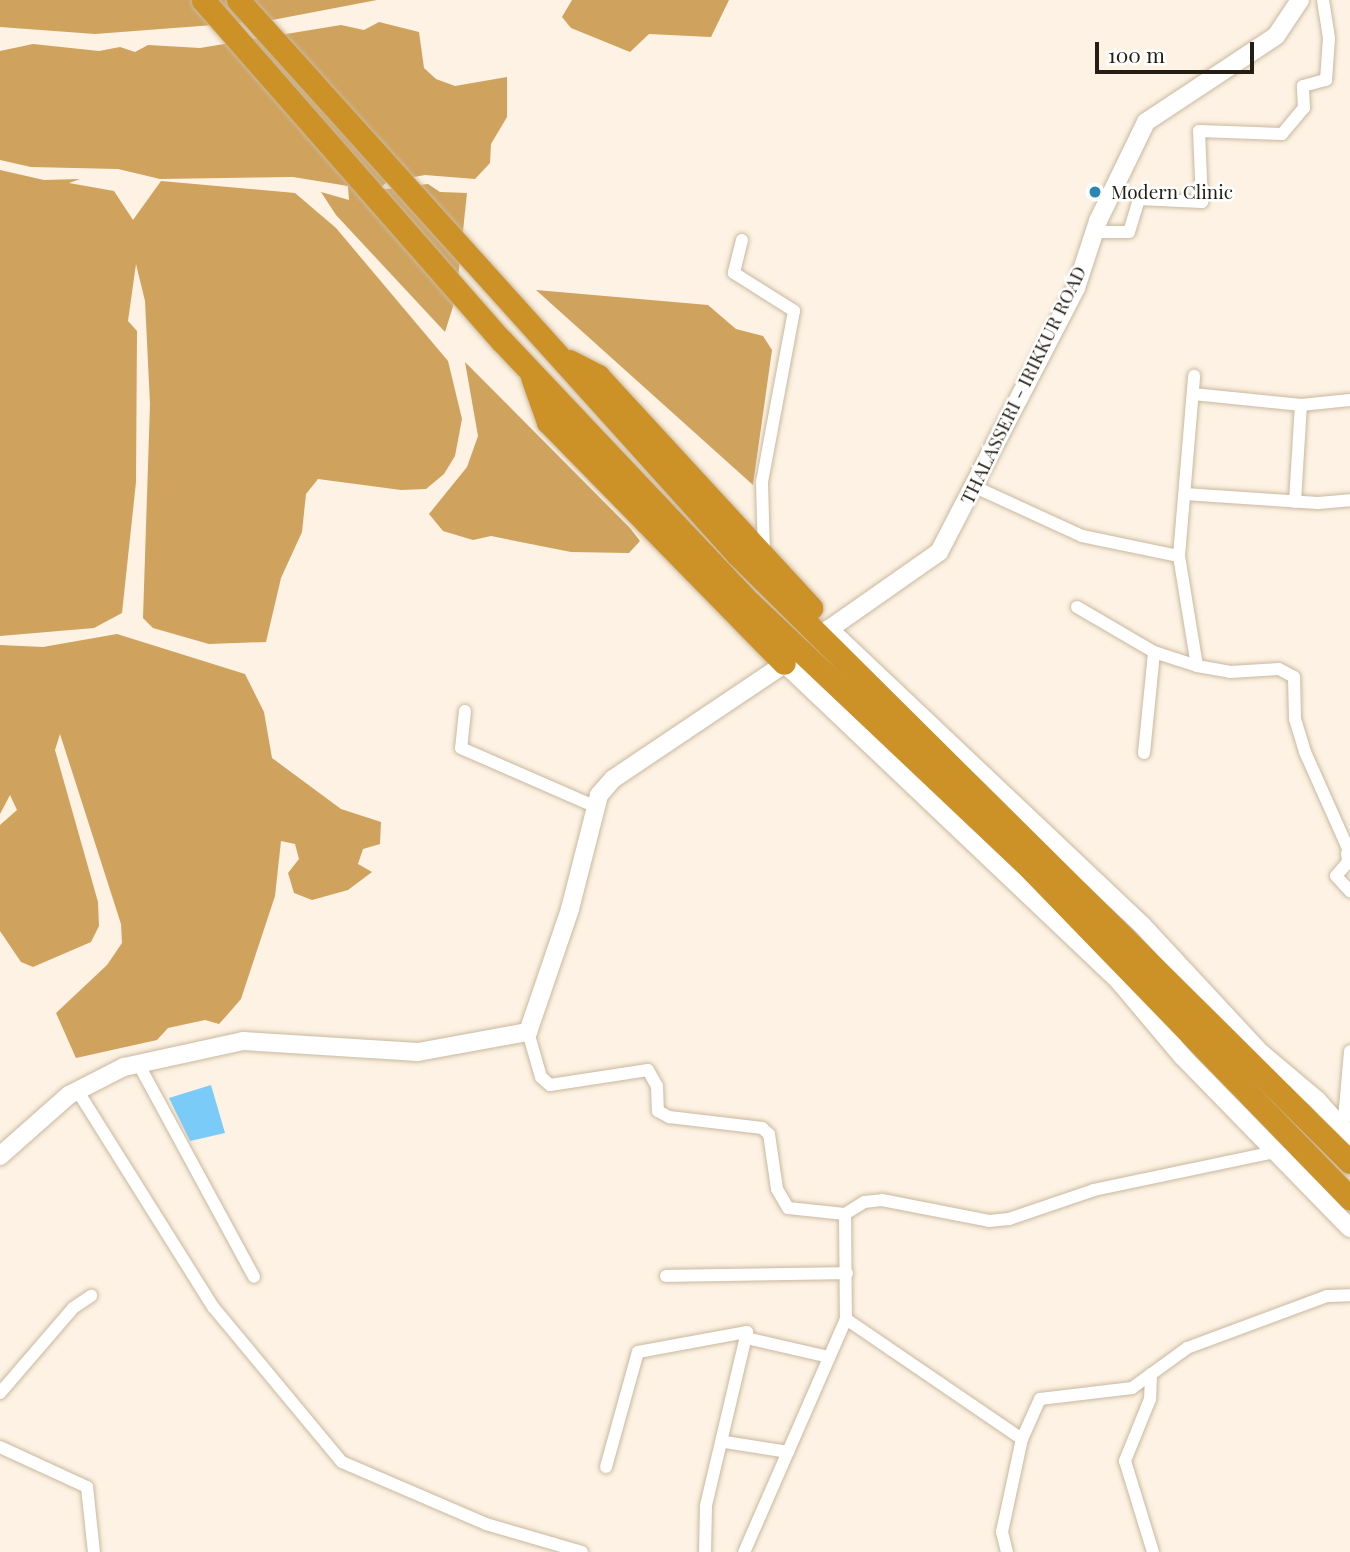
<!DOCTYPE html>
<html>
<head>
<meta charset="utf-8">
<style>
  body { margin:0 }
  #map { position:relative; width:1350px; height:1552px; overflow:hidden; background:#fdf2e3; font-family:"Playfair Display",serif }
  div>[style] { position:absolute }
  .water>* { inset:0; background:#cfa25d }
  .building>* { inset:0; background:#7bcbf8 }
  .roads { filter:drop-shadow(0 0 2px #c9b89f) drop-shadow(0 0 2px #c9b89f) }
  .street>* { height:12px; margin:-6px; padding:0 6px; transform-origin:6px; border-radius:6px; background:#fff }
  .secondary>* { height:18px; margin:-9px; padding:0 9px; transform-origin:9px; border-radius:9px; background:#fff }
  .highway>* { height:23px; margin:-11.5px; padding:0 11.5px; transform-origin:11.5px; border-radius:11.5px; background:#cc9127 }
  .dots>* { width:19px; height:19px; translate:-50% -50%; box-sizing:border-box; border:4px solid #fff; border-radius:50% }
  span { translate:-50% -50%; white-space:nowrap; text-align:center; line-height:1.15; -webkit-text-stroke:5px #fff; paint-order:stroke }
  .poi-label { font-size:19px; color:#241e14 }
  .left { translate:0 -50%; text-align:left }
  .street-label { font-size:19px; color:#241e14 }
  .scale { position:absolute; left:1095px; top:42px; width:159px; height:32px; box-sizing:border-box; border:4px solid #241e14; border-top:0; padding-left:9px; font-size:21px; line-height:24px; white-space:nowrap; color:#241e14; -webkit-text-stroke:5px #fff; paint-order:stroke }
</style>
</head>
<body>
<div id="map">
  <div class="water">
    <div style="clip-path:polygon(0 0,377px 0,267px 21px,95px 34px,0 27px)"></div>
    <div style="clip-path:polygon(572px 0,729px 0,711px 37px,649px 34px,630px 52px,571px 28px,562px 17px)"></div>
    <div style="clip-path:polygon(379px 22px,419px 32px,424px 68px,436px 79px,455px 86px,507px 77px,507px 117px,491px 144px,490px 163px,475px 179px,425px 175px,387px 182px,378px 190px,428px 184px,440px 192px,467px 193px,456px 297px,445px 332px,336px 215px,321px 192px,349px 200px,348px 186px,293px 177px,160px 179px,118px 169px,31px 167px,0 160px,0 51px,33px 44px,99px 51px,120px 47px,135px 52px,148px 45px,200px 48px,341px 25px,364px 30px)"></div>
    <div style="clip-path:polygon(0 170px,44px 180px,80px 179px,69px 183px,114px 191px,133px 220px,161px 181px,295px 193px,336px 228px,448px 361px,462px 419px,455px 456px,444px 474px,426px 489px,401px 490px,318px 479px,306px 494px,302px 532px,281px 578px,266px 642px,209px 644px,153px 628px,143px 618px,150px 404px,145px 301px,136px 264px,128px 321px,137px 331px,136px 482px,122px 613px,94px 628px,0 636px)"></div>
    <div style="clip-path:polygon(536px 290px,708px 305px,736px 329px,763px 336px,772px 350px,753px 485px)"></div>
    <div style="clip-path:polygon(465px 362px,630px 528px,640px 541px,629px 553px,571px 552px,491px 536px,473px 540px,443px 531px,429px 514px,467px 467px,478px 436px)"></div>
    <div style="clip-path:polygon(117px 634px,245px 674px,264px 712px,272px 758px,341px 809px,381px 822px,380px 844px,363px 849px,358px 864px,372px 872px,348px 890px,312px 900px,294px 893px,288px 873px,299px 859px,295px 844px,281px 841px,275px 896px,241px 999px,228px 1014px,219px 1024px,205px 1020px,168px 1028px,157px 1040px,76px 1058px,56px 1013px,107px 965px,122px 943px,121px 924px,60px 734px,55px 750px,98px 902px,99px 926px,91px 942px,33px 967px,21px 962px,0 931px,0 825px,17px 810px,10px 795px,0 814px,0 645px,43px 647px)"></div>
  </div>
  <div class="building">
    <div style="clip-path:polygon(211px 1085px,225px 1133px,190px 1141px,169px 1098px)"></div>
  </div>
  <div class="roads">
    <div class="street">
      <div style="left:1095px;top:232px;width:34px"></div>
      <div style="left:1129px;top:232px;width:34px;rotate:-73deg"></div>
      <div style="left:1139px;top:199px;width:63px;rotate:2.7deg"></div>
      <div style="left:1202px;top:202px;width:71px;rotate:-92.4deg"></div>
      <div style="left:1199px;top:131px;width:83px;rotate:2.1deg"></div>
      <div style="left:1282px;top:134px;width:34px;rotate:-50deg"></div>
      <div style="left:1304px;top:108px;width:22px;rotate:-93deg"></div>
      <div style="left:1303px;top:86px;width:24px;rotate:-15deg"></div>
      <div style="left:1326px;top:80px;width:42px;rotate:-85.9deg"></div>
      <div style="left:1329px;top:38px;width:38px;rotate:-99deg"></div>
      <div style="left:742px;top:240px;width:34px;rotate:104deg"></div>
      <div style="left:734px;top:273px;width:71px;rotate:32.3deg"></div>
      <div style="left:794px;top:311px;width:174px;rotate:100.6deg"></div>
      <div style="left:762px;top:482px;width:73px;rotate:88.4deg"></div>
      <div style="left:1193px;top:394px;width:109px;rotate:5.8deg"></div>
      <div style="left:1301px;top:405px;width:49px;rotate:-5.8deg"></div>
      <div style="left:973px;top:486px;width:120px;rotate:24.6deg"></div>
      <div style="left:1082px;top:536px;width:99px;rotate:11.7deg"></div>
      <div style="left:1179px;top:556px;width:111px;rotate:80.7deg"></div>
      <div style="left:1197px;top:666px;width:34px;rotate:10deg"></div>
      <div style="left:1230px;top:672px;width:49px;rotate:-3.5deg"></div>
      <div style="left:1279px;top:669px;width:17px;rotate:28deg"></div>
      <div style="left:1294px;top:677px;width:42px;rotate:88.6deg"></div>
      <div style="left:1295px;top:719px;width:34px;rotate:73deg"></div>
      <div style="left:1305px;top:752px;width:111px;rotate:66deg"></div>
      <div style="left:1185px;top:494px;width:133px;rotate:3.9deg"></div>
      <div style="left:1318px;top:503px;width:32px;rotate:-5deg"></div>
      <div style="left:1295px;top:502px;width:97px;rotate:-86.5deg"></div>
      <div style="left:1179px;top:556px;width:181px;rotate:-85.2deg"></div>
      <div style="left:1077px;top:607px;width:89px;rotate:30.3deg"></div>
      <div style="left:1154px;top:652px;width:45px;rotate:18deg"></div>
      <div style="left:465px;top:711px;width:37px;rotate:96deg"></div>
      <div style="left:461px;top:748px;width:147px;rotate:23.6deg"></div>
      <div style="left:1144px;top:753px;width:101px;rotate:-84.3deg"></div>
      <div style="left:1347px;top:853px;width:9px;rotate:84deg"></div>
      <div style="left:1348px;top:862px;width:18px;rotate:131deg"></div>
      <div style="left:1336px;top:876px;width:21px;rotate:47deg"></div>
      <div style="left:528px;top:1032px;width:47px;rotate:73.9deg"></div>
      <div style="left:541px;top:1077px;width:12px;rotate:42deg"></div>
      <div style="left:550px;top:1085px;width:99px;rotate:-8.7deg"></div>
      <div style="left:648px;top:1070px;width:18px;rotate:61deg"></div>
      <div style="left:657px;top:1086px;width:25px;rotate:88deg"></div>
      <div style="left:658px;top:1111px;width:13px;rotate:29deg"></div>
      <div style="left:669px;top:1117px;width:94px;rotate:6.7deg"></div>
      <div style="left:762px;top:1128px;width:9px;rotate:41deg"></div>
      <div style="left:769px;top:1134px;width:56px;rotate:81.7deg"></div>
      <div style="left:777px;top:1189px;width:22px;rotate:60deg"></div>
      <div style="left:788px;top:1208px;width:57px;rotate:6deg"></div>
      <div style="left:845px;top:1214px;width:105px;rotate:89.5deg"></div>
      <div style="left:846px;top:1319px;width:254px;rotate:113.6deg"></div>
      <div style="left:139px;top:1065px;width:241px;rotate:61.5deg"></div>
      <div style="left:77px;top:1090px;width:257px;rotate:57.9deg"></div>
      <div style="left:214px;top:1308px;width:200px;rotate:50.3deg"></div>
      <div style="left:342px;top:1462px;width:157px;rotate:23.3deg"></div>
      <div style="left:486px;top:1524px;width:100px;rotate:16.3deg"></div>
      <div style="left:1343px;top:1130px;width:79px;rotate:-84.9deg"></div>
      <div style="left:845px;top:1214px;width:22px;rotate:-32deg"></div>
      <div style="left:864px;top:1202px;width:18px;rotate:-6deg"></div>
      <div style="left:882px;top:1200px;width:109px;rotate:11.1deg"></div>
      <div style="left:989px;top:1221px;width:20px;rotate:-6deg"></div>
      <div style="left:1009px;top:1219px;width:90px;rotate:-18.8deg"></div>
      <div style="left:1094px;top:1190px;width:184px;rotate:-11.9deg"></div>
      <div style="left:666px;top:1276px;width:181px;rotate:-0.9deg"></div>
      <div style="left:846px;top:1319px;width:213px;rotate:34.3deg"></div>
      <div style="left:746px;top:1338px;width:85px;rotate:12.9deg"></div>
      <div style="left:1151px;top:1374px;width:25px;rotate:92deg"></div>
      <div style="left:1150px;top:1399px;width:67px;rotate:112deg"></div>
      <div style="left:1125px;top:1461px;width:95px;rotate:72.9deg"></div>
      <div style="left:0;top:1393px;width:112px;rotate:-49.3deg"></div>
      <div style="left:73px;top:1308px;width:22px;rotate:-34deg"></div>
      <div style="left:725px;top:1442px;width:64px;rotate:9deg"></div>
      <div style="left:0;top:1447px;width:96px;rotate:24.7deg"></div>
      <div style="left:87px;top:1487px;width:65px;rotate:83.9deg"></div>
      <div style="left:606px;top:1467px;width:119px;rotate:-74.5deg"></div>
      <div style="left:638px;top:1352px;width:111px;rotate:-10.4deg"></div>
      <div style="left:747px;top:1332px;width:179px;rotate:103.3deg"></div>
      <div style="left:706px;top:1506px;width:46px;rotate:91.2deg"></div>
      <div style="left:1007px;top:1552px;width:21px;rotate:-104deg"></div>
      <div style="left:1002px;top:1532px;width:95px;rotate:-77.9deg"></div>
      <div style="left:1022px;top:1439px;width:44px;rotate:-65.8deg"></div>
      <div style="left:1040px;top:1399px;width:93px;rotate:-6.8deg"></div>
      <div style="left:1132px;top:1388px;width:68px;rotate:-36deg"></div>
      <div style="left:1187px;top:1348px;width:149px;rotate:-20.4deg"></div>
      <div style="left:1327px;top:1296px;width:23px;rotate:-2deg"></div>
    </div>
    <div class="secondary">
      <div style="left:1300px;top:0;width:43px;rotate:123.7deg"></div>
      <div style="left:1276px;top:36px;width:156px;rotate:146.5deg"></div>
      <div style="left:1146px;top:122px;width:110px;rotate:115.9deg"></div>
      <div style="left:1098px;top:221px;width:71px;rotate:108.2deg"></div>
      <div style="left:1076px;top:288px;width:297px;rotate:117.4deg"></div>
      <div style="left:939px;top:552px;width:134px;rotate:145deg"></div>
      <div style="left:829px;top:629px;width:431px;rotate:43.4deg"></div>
      <div style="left:1142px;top:925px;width:175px;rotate:47.1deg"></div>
      <div style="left:1261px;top:1053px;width:73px;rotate:40deg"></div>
      <div style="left:1317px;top:1100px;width:50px;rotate:48.3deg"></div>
      <div style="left:784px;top:663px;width:462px;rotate:43.5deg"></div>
      <div style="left:1119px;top:981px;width:99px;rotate:49.9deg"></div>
      <div style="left:1183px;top:1057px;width:239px;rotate:45.7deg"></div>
      <div style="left:0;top:1156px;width:92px;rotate:-41.5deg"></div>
      <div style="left:69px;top:1095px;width:62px;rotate:-27deg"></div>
      <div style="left:124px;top:1067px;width:122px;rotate:-12.3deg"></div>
      <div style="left:243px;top:1041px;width:175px;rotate:3.6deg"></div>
      <div style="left:418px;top:1052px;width:112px;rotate:-10.3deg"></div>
      <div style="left:528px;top:1032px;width:130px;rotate:-71.1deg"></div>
      <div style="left:570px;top:909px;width:118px;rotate:-75.7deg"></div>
      <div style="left:599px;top:795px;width:21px;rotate:-49deg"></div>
      <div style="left:613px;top:779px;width:213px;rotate:-33.9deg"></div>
    </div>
    <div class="highway">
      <div style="left:203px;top:0;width:452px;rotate:48.8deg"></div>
      <div style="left:501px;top:340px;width:364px;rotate:46.6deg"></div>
      <div style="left:751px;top:604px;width:374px;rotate:43.4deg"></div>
      <div style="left:1023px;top:861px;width:470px;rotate:45.9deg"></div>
      <div style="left:238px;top:0;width:746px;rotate:47.99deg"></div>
      <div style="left:737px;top:554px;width:863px;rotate:44.77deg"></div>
      <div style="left:569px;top:361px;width:33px;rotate:27deg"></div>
      <div style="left:598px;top:376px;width:315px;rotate:47.4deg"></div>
      <div style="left:532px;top:377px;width:48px;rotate:70.4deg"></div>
      <div style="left:548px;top:422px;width:337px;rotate:45.6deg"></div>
    </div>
  </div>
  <div class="dots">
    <div style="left:1095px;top:192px;background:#2b86b3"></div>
  </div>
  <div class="poi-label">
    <span class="left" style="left:1111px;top:192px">Modern Clinic</span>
  </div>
  <div class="street-label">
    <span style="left:1023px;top:385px;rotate:-64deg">THALASSERI - IRIKKUR ROAD</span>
  </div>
  <div class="scale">100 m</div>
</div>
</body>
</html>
